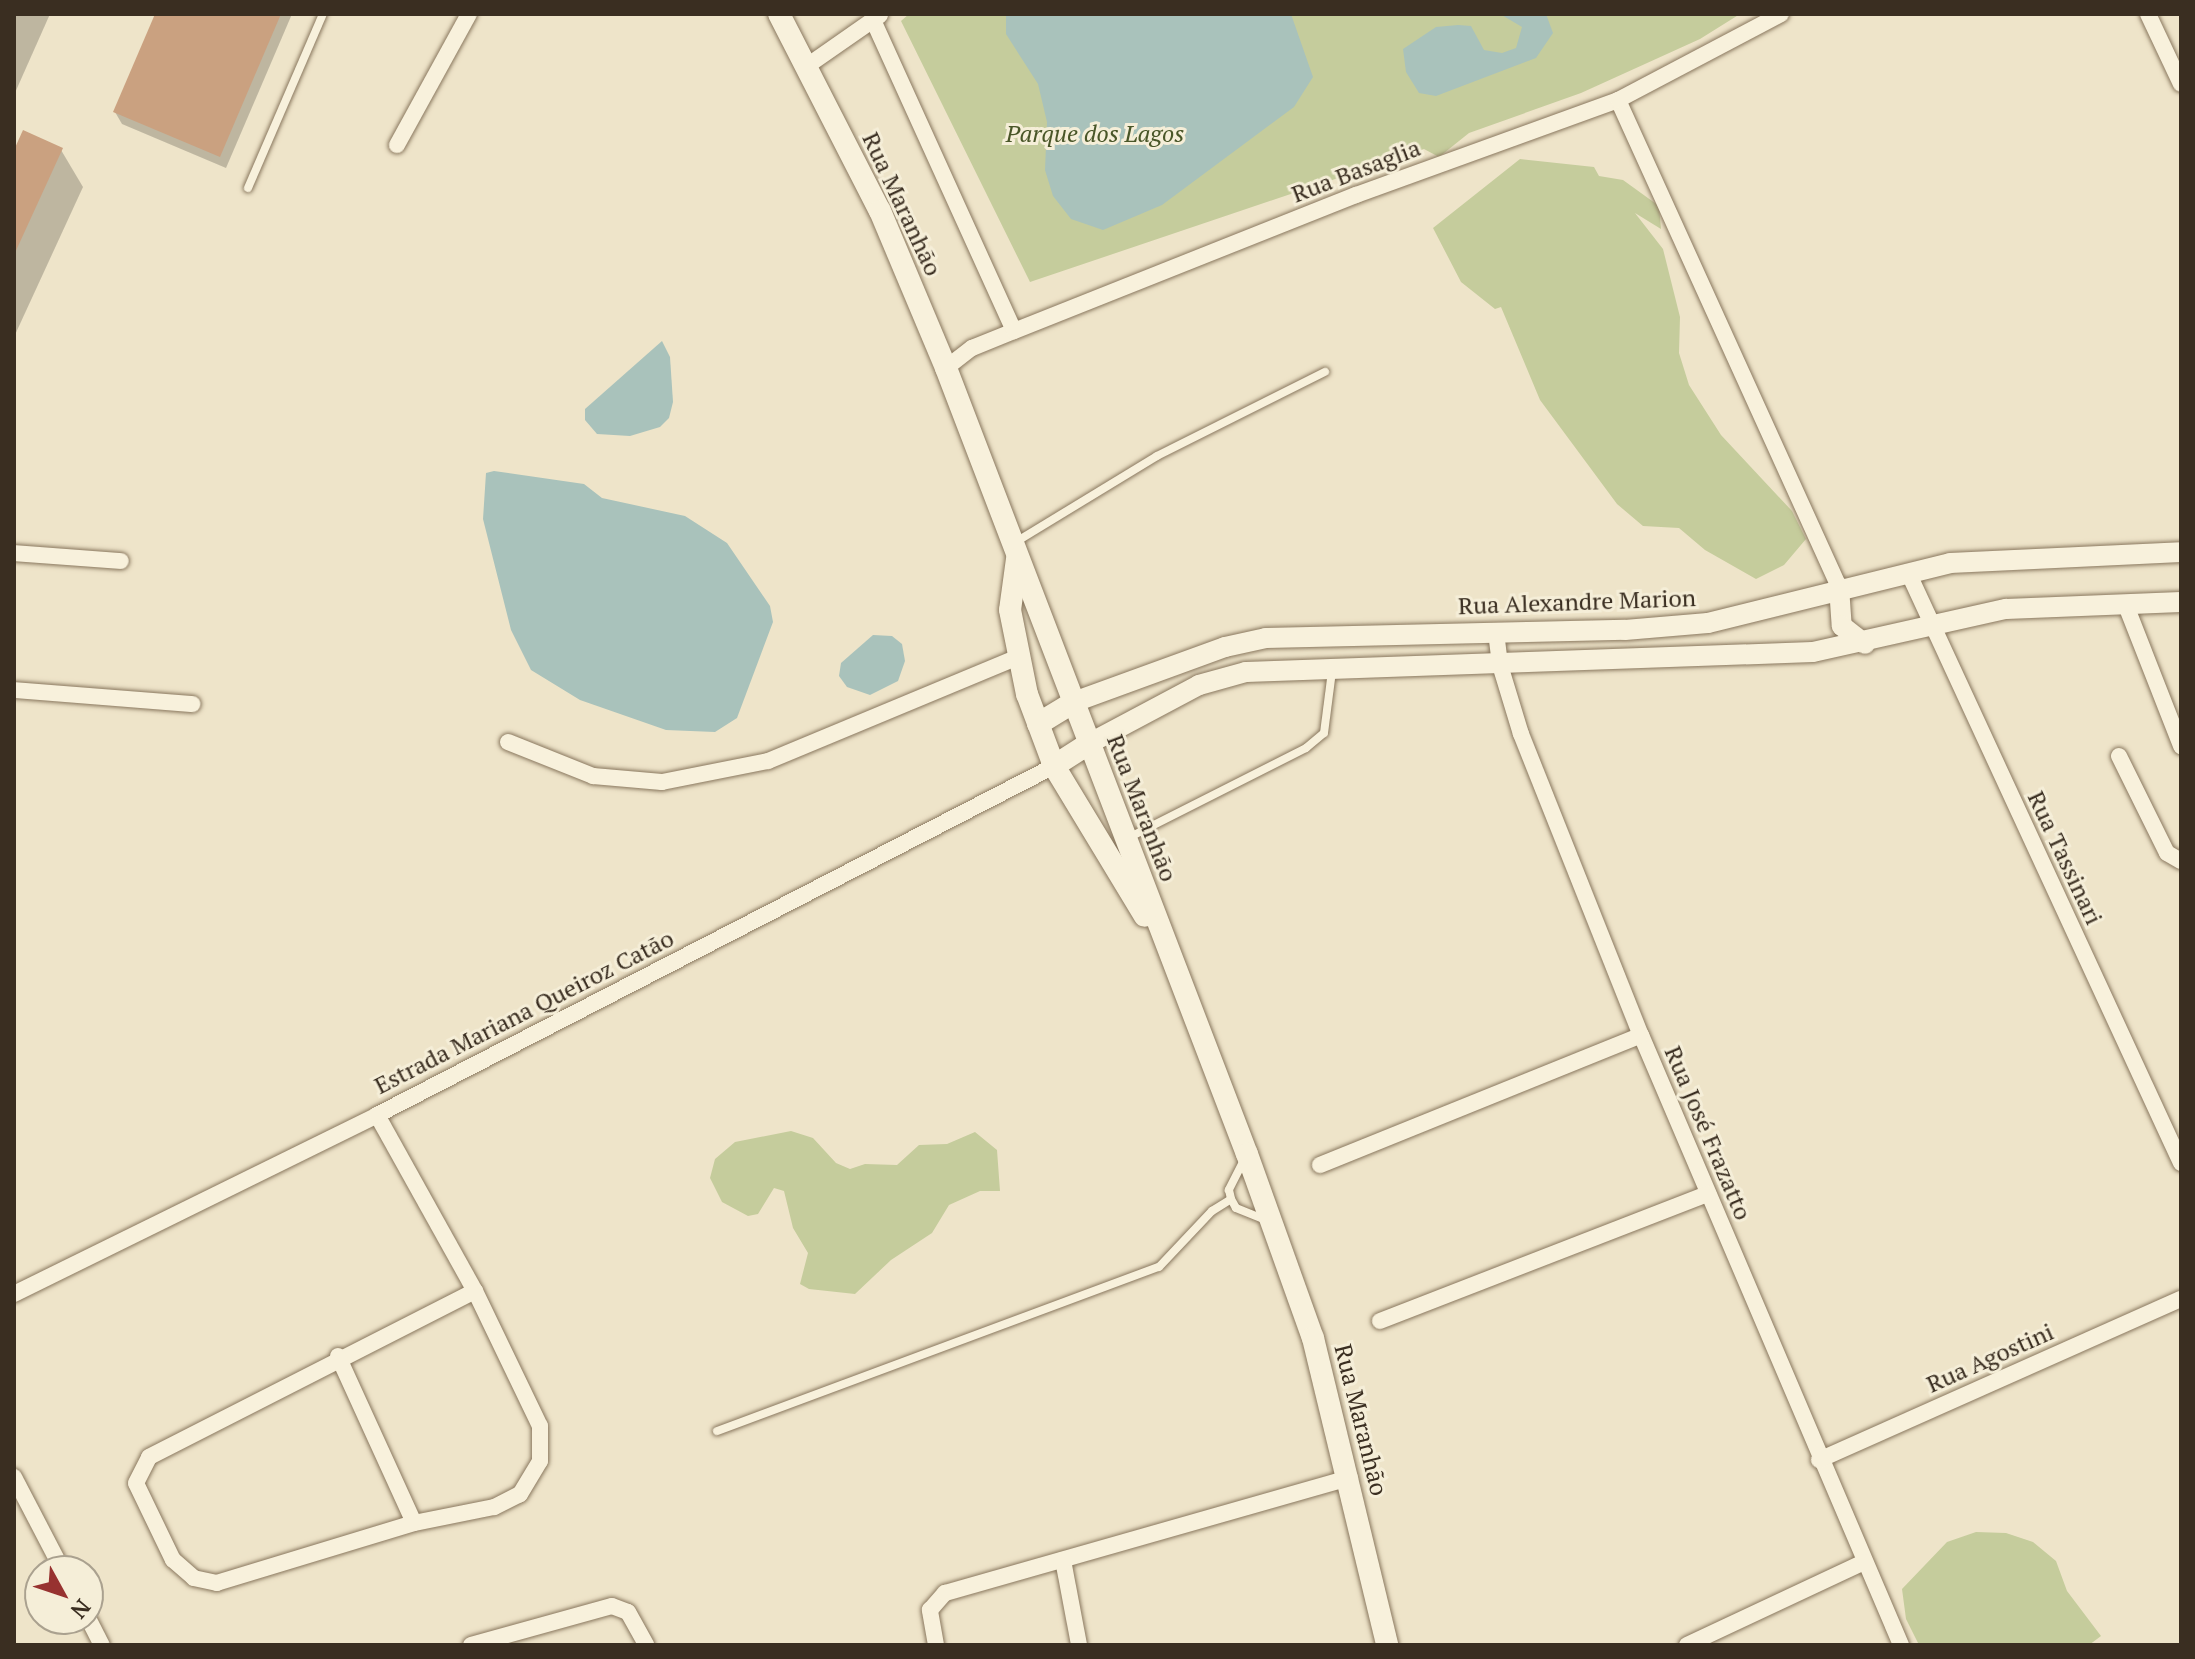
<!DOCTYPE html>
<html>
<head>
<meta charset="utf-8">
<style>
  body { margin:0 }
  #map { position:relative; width:2195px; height:1659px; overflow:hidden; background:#eee4c9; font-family:"PT Serif",serif }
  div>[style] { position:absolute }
  .green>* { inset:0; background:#c5cc9c }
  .water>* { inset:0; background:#a9c2bb }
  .shadow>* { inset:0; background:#0003 }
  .building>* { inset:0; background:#caa180 }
  .roads { filter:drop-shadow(0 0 2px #89775e) drop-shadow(0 0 2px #89775e) }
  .service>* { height:8px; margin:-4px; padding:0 4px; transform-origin:4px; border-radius:4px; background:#f8f1dc }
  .minor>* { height:16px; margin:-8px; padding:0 8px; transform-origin:8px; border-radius:8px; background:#f8f1dc }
  .tertiary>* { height:20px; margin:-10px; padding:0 10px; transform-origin:10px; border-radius:10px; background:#f8f1dc }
  .secondary>* { height:22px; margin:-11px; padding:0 11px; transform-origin:11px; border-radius:11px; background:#f8f1dc }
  span { translate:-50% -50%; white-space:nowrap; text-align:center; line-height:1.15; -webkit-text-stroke:6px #f5eed8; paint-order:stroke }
  .park-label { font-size:24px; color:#495628; font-style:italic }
  .street-label { font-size:24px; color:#3a2e21 }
  .frame { position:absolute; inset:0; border:16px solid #3a2e21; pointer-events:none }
  .north { position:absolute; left:24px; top:1555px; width:80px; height:80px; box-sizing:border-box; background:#f5eed8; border:2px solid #aaa18f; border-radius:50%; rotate:130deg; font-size:22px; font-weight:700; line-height:32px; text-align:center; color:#3a2e21 }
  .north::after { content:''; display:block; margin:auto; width:28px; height:36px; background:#973230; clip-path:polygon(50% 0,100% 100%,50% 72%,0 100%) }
</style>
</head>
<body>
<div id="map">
  <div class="green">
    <div style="clip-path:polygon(909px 14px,1740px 14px,1700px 39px,1581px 93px,1469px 133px,1439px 157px,1424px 149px,1030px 282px,901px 21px)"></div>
    <div style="clip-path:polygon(1520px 159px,1594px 167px,1599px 176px,1623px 180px,1659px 206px,1661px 229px,1635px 213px,1663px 249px,1680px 317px,1679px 353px,1689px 385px,1721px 435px,1792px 511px,1806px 539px,1784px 565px,1756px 579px,1705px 550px,1679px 528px,1643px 526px,1617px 504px,1540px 400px,1501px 307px,1495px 309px,1461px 282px,1433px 228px)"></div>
    <div style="clip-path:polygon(791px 1131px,813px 1138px,836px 1163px,850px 1169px,865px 1164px,897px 1165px,919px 1145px,947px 1144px,975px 1132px,997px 1150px,1000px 1191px,980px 1191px,949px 1205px,932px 1233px,891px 1260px,855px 1294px,809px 1289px,800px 1284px,808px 1253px,793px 1228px,784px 1191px,774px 1188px,758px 1214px,748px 1216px,722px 1202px,710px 1178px,715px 1159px,735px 1142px)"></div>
    <div style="clip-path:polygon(1976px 1532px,2006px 1533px,2033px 1542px,2056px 1561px,2067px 1591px,2101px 1636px,2089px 1645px,1919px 1645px,1906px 1619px,1902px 1589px,1947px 1542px)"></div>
  </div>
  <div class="water">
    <div style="clip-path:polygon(1006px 14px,1291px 14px,1313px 77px,1294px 107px,1162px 205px,1103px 230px,1071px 219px,1053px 196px,1045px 170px,1047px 122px,1038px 84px,1006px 34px)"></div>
    <div style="clip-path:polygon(1500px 14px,1546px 14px,1553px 33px,1536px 58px,1436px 96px,1419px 93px,1406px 72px,1403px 49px,1436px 27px,1458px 25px,1471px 26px,1484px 50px,1502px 53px,1516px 48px,1522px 27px)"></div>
    <div style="clip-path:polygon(662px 341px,670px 357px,673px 402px,669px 418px,660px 427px,630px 436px,597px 434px,585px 420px,585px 409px)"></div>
    <div style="clip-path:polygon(494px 471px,584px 484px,602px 498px,685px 516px,727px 543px,770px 606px,773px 622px,737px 718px,715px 732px,666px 730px,580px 700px,531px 670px,511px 630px,483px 519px,486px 473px)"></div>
    <div style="clip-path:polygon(873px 635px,892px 636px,902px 644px,905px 661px,898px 681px,870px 695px,847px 687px,839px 676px,841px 663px)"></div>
  </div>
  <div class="shadow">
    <div style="clip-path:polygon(14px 14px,50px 14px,14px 95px)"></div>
    <div style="clip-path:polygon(157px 14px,292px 14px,226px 168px,122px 124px,115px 112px)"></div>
    <div style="clip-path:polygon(61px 150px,83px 187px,14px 337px,14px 155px)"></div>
  </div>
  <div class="building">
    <div style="clip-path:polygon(155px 14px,281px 14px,220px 157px,113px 112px)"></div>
    <div style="clip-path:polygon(23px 130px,63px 148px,14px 255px,14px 150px)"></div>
  </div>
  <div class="roads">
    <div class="service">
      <div style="left:248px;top:188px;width:189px;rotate:-66.7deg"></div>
      <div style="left:1014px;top:543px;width:167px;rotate:-31.3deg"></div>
      <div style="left:1157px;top:456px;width:188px;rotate:-26.6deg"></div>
      <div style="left:1128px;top:838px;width:199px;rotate:-26.8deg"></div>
      <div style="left:1306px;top:748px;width:23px;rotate:-40deg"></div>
      <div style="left:1324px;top:733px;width:63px;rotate:-82.6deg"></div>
      <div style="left:1245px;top:1158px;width:36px;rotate:117deg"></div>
      <div style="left:1229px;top:1190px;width:9px;rotate:77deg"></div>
      <div style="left:1231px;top:1199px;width:10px;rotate:61deg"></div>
      <div style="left:1236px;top:1208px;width:35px;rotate:22deg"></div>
      <div style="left:717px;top:1431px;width:471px;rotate:-20.4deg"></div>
      <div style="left:1159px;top:1267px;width:77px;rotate:-46.6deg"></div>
      <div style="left:1212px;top:1211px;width:22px;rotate:-32deg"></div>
    </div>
    <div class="minor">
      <div style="left:2148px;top:14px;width:77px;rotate:64.8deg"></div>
      <div style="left:873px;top:20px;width:341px;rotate:65.6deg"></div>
      <div style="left:807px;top:66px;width:89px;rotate:-34.9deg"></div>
      <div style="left:1618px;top:100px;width:535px;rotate:65.59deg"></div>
      <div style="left:397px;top:145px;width:149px;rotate:-61.2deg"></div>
      <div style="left:946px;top:368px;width:33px;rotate:-38deg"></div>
      <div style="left:972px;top:348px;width:45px;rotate:-22deg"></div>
      <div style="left:1014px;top:331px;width:368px;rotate:-21.7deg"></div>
      <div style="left:1356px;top:195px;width:279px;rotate:-19.9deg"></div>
      <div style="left:1618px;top:100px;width:184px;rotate:-27.8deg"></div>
      <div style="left:14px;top:553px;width:107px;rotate:4.3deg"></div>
      <div style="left:1908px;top:572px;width:651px;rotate:65.21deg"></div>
      <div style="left:2125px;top:603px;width:154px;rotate:68.6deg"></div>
      <div style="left:1496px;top:632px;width:33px;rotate:83deg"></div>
      <div style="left:1500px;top:665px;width:72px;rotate:73.1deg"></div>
      <div style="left:1521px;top:734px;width:324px;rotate:68.3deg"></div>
      <div style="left:1641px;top:1035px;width:663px;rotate:66.91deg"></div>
      <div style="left:14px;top:690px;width:179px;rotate:4.5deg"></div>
      <div style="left:508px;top:742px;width:92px;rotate:21.8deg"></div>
      <div style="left:593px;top:776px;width:69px;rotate:5deg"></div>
      <div style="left:662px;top:782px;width:108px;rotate:-11.2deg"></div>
      <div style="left:768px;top:761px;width:273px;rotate:-22.6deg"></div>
      <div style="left:2119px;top:756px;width:108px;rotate:63.7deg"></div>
      <div style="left:2167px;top:853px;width:16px;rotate:30deg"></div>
      <div style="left:377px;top:1115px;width:201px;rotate:60.9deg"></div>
      <div style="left:475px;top:1291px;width:150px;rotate:64.3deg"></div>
      <div style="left:540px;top:1426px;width:35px;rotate:90deg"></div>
      <div style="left:540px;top:1461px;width:39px;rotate:121deg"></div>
      <div style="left:520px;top:1494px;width:29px;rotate:153deg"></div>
      <div style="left:494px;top:1507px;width:82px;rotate:168.7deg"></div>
      <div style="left:414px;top:1523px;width:206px;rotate:163.1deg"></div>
      <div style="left:217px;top:1583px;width:24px;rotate:-168deg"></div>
      <div style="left:194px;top:1578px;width:28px;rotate:-139deg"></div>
      <div style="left:173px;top:1560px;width:85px;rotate:-115.7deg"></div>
      <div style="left:136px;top:1483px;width:29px;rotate:-63deg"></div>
      <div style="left:149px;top:1457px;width:366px;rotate:-27deg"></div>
      <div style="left:1320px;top:1165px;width:346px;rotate:-22deg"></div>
      <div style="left:14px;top:1294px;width:405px;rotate:-26.2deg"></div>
      <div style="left:377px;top:1115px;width:762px;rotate:-27.27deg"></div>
      <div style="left:1380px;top:1321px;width:352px;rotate:-21.2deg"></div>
      <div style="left:338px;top:1356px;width:183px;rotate:65.5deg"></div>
      <div style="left:1819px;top:1460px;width:396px;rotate:-24deg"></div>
      <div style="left:14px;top:1477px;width:106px;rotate:62.5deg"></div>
      <div style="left:1063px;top:1560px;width:86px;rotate:79.3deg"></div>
      <div style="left:88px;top:1618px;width:30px;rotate:63deg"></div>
      <div style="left:471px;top:1645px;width:146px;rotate:-15.5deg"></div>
      <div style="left:612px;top:1606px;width:17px;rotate:21deg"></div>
      <div style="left:628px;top:1612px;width:38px;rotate:61deg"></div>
      <div style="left:936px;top:1645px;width:36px;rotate:-100deg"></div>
      <div style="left:930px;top:1610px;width:23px;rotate:-49deg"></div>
      <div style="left:945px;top:1593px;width:421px;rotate:-15.9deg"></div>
      <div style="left:1687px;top:1645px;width:195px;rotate:-25.1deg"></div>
    </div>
    <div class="tertiary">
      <div style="left:1839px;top:587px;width:39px;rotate:86deg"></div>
      <div style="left:1842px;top:626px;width:29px;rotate:38deg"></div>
      <div style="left:1074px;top:702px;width:161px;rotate:-20deg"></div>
      <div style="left:1225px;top:647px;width:42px;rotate:-12.4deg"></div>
      <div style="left:1266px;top:638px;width:359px;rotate:-1.3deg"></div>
      <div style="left:1625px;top:630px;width:83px;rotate:-4.8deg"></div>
      <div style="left:1708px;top:623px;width:249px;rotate:-13.9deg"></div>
      <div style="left:1950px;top:563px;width:231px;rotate:-2.7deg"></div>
      <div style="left:1090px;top:743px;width:123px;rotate:-28deg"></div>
      <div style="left:1199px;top:685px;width:49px;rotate:-15.5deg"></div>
      <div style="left:1246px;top:672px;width:567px;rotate:-2.02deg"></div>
      <div style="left:1813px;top:652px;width:198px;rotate:-12.6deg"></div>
      <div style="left:2006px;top:609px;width:175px;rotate:-2.3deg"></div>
    </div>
    <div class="secondary">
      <div style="left:779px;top:14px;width:221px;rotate:62.9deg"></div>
      <div style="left:880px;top:211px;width:170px;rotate:67.2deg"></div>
      <div style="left:946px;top:368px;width:842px;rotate:69.05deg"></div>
      <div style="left:1247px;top:1154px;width:195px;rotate:70.3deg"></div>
      <div style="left:1313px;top:1338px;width:316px;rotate:76.4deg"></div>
      <div style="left:1017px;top:559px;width:51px;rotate:97.8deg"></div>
      <div style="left:1010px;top:610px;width:86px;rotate:78.6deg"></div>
      <div style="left:1027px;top:694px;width:77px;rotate:69.4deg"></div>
      <div style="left:1054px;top:766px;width:175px;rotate:58.8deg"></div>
      <div style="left:1038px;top:724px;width:42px;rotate:-31.4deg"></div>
      <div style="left:1054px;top:766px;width:43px;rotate:-32.6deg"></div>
    </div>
  </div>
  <div class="park-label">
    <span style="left:1095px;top:134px">Parque dos Lagos</span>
  </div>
  <div class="street-label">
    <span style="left:1356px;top:171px;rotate:-21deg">Rua Basaglia</span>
    <span style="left:902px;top:204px;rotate:65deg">Rua Maranhão</span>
    <span style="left:1577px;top:602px;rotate:-2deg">Rua Alexandre Marion</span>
    <span style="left:1142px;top:808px;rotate:69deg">Rua Maranhão</span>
    <span style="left:2065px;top:858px;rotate:65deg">Rua Tassinari</span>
    <span style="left:524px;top:1012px;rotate:-27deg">Estrada Mariana Queiroz Catão</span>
    <span style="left:1708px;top:1133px;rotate:67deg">Rua José Frazatto</span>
    <span style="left:1990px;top:1358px;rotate:-24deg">Rua Agostini</span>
    <span style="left:1361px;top:1420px;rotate:76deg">Rua Maranhão</span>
  </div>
  <div class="frame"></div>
  <div class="north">N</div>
</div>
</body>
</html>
